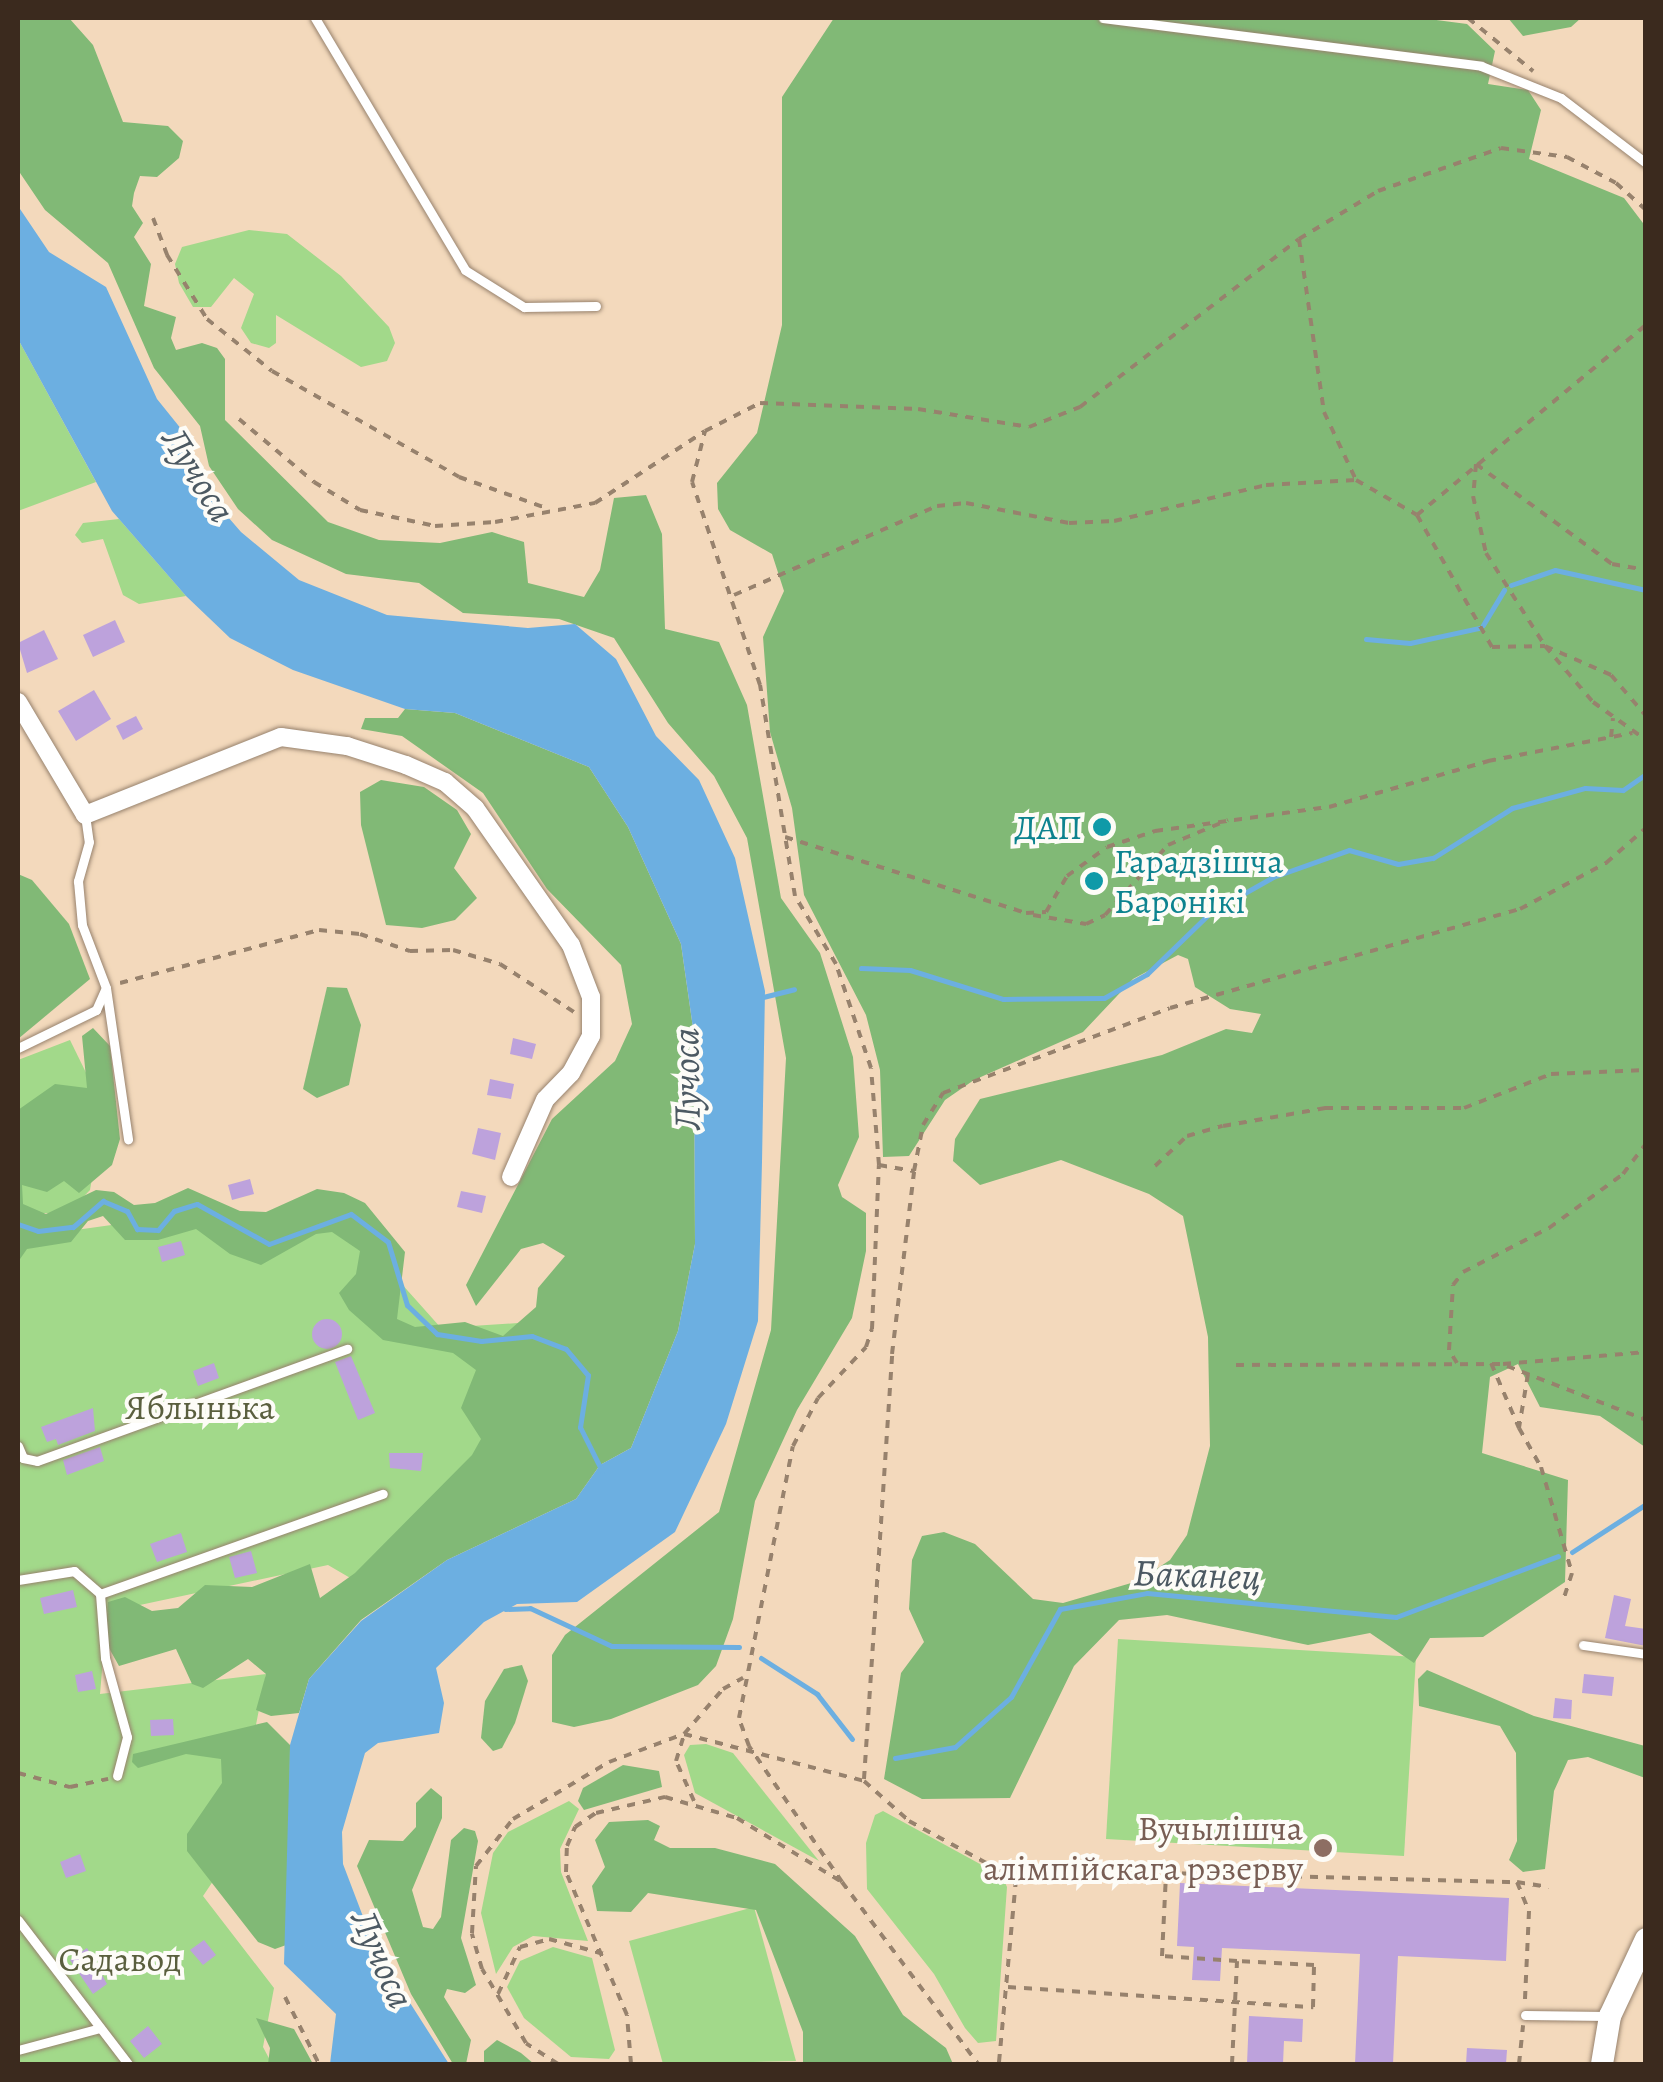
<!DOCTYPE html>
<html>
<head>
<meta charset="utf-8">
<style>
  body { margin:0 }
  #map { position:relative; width:1663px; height:2082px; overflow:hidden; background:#f3d9bc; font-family:Alegreya,serif }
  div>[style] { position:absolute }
  .green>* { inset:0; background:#a2d98a }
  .forest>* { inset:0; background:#81b976 }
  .water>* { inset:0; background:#6cafe1 }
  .stream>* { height:5px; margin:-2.5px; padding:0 2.5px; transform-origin:2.5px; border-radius:2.5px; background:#6cafe1 }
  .building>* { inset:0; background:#bda2dc }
  .round { border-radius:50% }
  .path>* { height:4px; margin-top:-2px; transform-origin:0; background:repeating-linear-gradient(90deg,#97826d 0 8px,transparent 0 16px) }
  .roads { filter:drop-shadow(0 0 2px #97826d) drop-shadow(0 0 2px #97826d) }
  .service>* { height:9px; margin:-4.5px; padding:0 4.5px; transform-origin:4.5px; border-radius:4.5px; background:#fff }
  .minor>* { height:18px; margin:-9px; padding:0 9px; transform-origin:9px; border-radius:9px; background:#fff }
  .tertiary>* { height:22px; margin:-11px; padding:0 11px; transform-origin:11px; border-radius:11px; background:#fff }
  .dots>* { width:28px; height:28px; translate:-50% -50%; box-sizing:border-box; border:5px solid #fdfcf7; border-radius:50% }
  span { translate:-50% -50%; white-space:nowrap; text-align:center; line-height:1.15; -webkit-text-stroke:8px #fdfcf7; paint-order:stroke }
  .culture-label { font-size:35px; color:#0d838f }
  .right { translate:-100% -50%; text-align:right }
  .left { translate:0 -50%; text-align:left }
  .park-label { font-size:35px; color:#5a5f3e }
  .education-label { font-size:35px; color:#785e54 }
  .water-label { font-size:38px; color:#4c5962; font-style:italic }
  .frame { position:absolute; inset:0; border:20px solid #3b2a1e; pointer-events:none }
</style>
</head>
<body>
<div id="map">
  <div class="green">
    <div style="clip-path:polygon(249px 230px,287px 234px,341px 276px,389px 327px,395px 343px,387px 361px,361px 367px,276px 315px,276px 343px,269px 348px,251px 343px,241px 328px,254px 294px,234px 278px,211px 307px,193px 307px,179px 283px,175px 264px,182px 247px)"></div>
    <div style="clip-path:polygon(18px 339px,96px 482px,18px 511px)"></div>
    <div style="clip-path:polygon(119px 519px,186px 596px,139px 604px,123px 595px,103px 539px,82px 543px,75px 535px,83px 523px)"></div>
    <div style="clip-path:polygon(70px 1040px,93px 1087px,97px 1149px,90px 1190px,67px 1214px,18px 1212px,18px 1060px)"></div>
    <div style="clip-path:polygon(333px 1207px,441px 1328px,518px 1323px,475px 1482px,364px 1586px,328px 1565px,107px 1612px,100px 1694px,266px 1674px,230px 1856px,203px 1896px,274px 1988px,263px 2047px,272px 2064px,18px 2064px,18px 1228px,40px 1235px,140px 1221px,261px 1235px)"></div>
    <div style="clip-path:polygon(1118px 1639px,1416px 1657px,1404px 1856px,1106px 1839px)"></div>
    <div style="clip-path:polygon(706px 1744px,733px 1753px,819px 1861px,695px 1793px,684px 1755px,690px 1745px)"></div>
    <div style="clip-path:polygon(569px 1801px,579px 1809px,560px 1849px,561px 1872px,588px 1941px,533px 1936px,513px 1947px,496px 1974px,481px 1913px,493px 1853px,508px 1832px)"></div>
    <div style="clip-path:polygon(883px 1811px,1002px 1876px,1007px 1887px,996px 2041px,978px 2043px,965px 2028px,934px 1974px,867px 1889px,866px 1843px,875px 1815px)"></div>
    <div style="clip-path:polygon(754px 1907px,796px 2061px,663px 2064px,629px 1941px)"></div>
    <div style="clip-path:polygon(553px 1947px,592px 1958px,615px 2050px,609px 2059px,571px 2057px,524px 2018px,507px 1987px,520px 1961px)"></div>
  </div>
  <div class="forest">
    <div style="clip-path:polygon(18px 18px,69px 18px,93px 45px,123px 122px,168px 126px,183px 141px,179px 158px,157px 177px,140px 176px,134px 193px,132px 206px,143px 223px,134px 237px,151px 264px,144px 306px,176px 317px,171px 338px,176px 350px,202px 343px,217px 348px,225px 359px,225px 420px,328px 522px,379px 540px,440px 543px,492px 532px,524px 542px,528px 583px,584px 597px,600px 570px,614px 498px,646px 495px,662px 534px,665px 629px,719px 642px,747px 705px,781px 898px,820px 953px,853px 1057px,859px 1137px,838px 1185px,842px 1197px,866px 1213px,866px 1251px,852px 1318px,797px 1410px,755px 1501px,733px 1619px,716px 1666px,698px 1685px,611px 1719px,574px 1727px,552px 1722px,552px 1655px,565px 1635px,719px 1512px,771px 1330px,786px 1058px,747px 838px,714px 776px,668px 723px,614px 638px,559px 619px,463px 613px,419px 583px,346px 574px,272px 540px,238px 509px,209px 466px,200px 426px,154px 368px,108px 263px,45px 210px,18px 170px)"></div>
    <div style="clip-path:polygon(834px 18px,1421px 18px,1467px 24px,1495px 51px,1488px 84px,1528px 90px,1541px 110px,1529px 159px,1624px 198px,1646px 227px,1645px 1447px,1600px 1416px,1540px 1407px,1518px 1364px,1490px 1377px,1482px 1453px,1568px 1480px,1565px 1582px,1483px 1637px,1430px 1638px,1414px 1663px,1370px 1633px,1308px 1645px,1167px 1615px,1119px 1620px,1074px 1666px,1010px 1798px,922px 1799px,884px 1779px,901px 1673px,924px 1642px,909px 1609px,912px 1560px,922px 1536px,944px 1532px,975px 1544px,1033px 1599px,1063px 1603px,1138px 1581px,1170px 1560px,1187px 1535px,1210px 1446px,1208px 1337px,1183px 1216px,1149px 1194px,1061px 1160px,980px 1185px,953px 1161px,955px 1139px,980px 1099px,1162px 1055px,1226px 1029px,1252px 1033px,1261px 1014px,1230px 1009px,1195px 987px,1188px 959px,1178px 955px,1133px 979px,1083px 1032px,974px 1080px,945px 1100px,909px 1156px,883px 1157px,880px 1070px,866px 1015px,804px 895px,792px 808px,770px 732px,763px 637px,784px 591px,772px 554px,730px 530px,718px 509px,717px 483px,757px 433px,782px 325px,782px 97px)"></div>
    <div style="clip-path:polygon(1508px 18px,1581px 18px,1571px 27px,1523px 36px)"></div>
    <div style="clip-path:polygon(405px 709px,455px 713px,589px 767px,628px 827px,681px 944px,694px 1035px,695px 1244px,678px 1331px,631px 1448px,600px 1465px,576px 1499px,447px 1560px,361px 1620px,309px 1679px,299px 1713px,271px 1716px,256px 1710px,266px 1674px,248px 1659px,203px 1688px,192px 1684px,176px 1649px,119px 1666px,105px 1641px,108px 1602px,125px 1597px,152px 1611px,178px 1608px,205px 1585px,252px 1587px,310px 1564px,320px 1598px,355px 1573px,472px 1455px,481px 1439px,461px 1408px,476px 1370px,453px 1353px,383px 1340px,349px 1310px,339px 1293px,356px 1274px,360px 1251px,332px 1232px,316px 1234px,261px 1265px,230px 1254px,196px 1229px,158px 1240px,125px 1240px,103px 1216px,88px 1221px,71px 1242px,27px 1249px,18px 1262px,18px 1110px,55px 1084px,87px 1088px,82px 1036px,93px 1028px,110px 1046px,120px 1139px,112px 1165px,79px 1193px,64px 1181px,47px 1192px,22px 1185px,23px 1204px,46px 1214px,96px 1190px,114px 1192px,134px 1205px,155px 1203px,188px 1188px,240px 1211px,266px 1212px,317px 1189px,344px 1193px,365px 1203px,405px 1252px,397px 1319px,415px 1327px,465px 1322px,503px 1336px,536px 1307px,538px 1288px,565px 1256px,543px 1243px,521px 1249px,476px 1306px,466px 1285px,552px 1119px,615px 1061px,632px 1024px,621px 965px,547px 889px,483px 793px,402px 736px,361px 729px,365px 718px,398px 718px)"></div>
    <div style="clip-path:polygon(381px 780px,424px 787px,457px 810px,471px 834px,454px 868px,477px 898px,455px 920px,422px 928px,386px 925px,361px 825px,360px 792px)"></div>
    <div style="clip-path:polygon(18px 874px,32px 880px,69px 924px,90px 979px,18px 1039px)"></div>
    <div style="clip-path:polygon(327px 987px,347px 988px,361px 1025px,349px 1085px,317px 1098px,303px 1089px)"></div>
    <div style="clip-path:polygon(522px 1665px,528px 1681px,515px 1723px,502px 1748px,493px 1751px,481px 1738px,485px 1701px,504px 1669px)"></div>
    <div style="clip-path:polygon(1427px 1670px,1534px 1716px,1645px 1746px,1645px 1778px,1588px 1757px,1568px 1760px,1554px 1791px,1545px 1869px,1523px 1872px,1509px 1860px,1517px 1841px,1516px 1753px,1500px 1726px,1419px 1706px,1418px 1679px)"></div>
    <div style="clip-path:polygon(267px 1722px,290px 1745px,289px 1944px,275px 1949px,258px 1942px,187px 1851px,187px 1834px,222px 1783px,221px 1759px,186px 1754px,138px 1768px,132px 1762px,133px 1754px)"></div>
    <div style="clip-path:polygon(623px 1765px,659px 1771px,662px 1787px,584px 1810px,578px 1801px,583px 1788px)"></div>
    <div style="clip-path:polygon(431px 1788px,442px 1797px,442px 1818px,412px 1890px,423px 1927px,433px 1929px,441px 1917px,451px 1840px,464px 1828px,475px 1831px,478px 1841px,461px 1938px,476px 1985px,465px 1993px,447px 1989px,444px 1997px,471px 2040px,466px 2064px,453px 2064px,411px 1994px,357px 1866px,369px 1840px,403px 1841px,416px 1827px,416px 1803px)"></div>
    <div style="clip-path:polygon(648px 1820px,660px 1826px,654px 1840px,670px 1848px,715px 1848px,775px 1864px,855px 1936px,903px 2015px,946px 2048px,953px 2064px,803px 2064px,803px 2032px,756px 1910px,648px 1893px,631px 1912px,597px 1911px,592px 1886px,605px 1867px,595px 1840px,609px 1822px)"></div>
    <div style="clip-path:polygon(256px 2018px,294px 2029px,313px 2064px,268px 2064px,270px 2048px)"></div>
    <div style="clip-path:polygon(497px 2040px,521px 2053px,534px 2064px,484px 2064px,484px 2051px)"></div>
  </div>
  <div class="water">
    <div style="clip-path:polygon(18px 206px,49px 252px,106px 287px,157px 399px,182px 430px,189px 472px,241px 532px,299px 580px,387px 615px,528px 628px,575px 624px,616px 659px,656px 736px,699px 780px,735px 858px,765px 991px,762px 1162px,758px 1321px,726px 1424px,675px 1532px,577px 1602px,517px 1604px,484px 1622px,436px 1668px,444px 1703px,439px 1733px,378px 1743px,365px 1753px,342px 1832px,343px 1864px,375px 1948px,449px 2064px,330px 2064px,336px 2014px,284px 1964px,290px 1745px,309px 1679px,361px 1621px,447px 1560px,576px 1499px,600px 1465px,631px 1448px,678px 1331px,695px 1244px,694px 1035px,681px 944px,628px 827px,589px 767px,455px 713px,405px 709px,293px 670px,230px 638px,186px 596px,112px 511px,18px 339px)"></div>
  </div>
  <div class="stream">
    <div style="left:1511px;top:585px;width:46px;rotate:-18.8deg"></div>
    <div style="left:1555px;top:570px;width:93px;rotate:12.4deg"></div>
    <div style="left:1483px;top:625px;width:41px;rotate:-59deg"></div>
    <div style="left:1366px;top:639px;width:44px;rotate:5.2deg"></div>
    <div style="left:1410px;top:643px;width:71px;rotate:-12.3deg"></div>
    <div style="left:861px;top:968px;width:49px;rotate:2.3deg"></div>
    <div style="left:910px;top:970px;width:97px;rotate:17.3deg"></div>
    <div style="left:1003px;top:999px;width:101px;rotate:-0.6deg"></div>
    <div style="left:1104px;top:998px;width:49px;rotate:-29.2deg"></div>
    <div style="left:1147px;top:974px;width:89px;rotate:-44.1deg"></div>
    <div style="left:1211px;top:912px;width:71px;rotate:-29.4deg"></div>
    <div style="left:1273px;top:877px;width:81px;rotate:-19.6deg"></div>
    <div style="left:1349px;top:850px;width:51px;rotate:15.9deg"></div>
    <div style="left:1398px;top:864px;width:36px;rotate:-10deg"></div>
    <div style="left:1433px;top:858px;width:93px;rotate:-32.3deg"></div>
    <div style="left:1512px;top:808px;width:76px;rotate:-15.3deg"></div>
    <div style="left:1585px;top:788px;width:38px;rotate:3deg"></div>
    <div style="left:1623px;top:790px;width:28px;rotate:-35deg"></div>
    <div style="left:763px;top:997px;width:32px;rotate:-14deg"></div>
    <div style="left:18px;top:1224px;width:21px;rotate:19deg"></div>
    <div style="left:38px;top:1231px;width:35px;rotate:-7deg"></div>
    <div style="left:73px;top:1227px;width:40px;rotate:-41deg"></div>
    <div style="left:103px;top:1201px;width:26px;rotate:23deg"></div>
    <div style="left:127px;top:1211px;width:21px;rotate:61deg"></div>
    <div style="left:137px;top:1229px;width:21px;rotate:3deg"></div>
    <div style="left:158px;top:1230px;width:25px;rotate:-50deg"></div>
    <div style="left:174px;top:1211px;width:24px;rotate:-17deg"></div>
    <div style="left:197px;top:1204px;width:82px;rotate:29.1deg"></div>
    <div style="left:269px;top:1244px;width:87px;rotate:-20.1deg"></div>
    <div style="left:351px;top:1214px;width:46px;rotate:37.1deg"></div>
    <div style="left:388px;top:1242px;width:66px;rotate:73.2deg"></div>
    <div style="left:407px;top:1305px;width:42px;rotate:44deg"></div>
    <div style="left:437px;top:1334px;width:45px;rotate:9deg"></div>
    <div style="left:481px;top:1341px;width:51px;rotate:-5.6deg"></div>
    <div style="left:532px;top:1336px;width:36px;rotate:21deg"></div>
    <div style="left:566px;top:1349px;width:34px;rotate:50deg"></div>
    <div style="left:588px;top:1375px;width:53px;rotate:98.7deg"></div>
    <div style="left:580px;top:1427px;width:49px;rotate:63.4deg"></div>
    <div style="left:1572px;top:1552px;width:88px;rotate:-33deg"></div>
    <div style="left:505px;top:1609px;width:25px;rotate:-2deg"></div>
    <div style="left:530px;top:1608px;width:90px;rotate:24.9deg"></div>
    <div style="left:612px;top:1646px;width:127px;rotate:0.5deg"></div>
    <div style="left:761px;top:1658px;width:67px;rotate:32.7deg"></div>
    <div style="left:817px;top:1694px;width:57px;rotate:52.1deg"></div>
    <div style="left:895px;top:1758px;width:61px;rotate:-10.4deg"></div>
    <div style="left:955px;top:1747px;width:75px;rotate:-41.8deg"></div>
    <div style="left:1011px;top:1697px;width:101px;rotate:-60.9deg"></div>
    <div style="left:1060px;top:1609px;width:88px;rotate:-10.4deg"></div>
    <div style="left:1147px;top:1593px;width:250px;rotate:5.5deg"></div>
    <div style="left:1396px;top:1617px;width:173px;rotate:-20.6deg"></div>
  </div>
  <div class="building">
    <div style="clip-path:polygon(115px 620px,125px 642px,93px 657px,83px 635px)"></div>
    <div style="clip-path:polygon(44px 630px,58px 659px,27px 673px,18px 643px)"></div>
    <div style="clip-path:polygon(94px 690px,111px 719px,76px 741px,58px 711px)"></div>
    <div style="clip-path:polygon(136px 716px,143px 729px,123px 740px,116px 726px)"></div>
    <div style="clip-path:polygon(513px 1038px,536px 1044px,532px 1059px,510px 1054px)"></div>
    <div style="clip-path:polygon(490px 1079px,514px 1084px,511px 1099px,487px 1095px)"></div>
    <div style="clip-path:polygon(478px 1128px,501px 1133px,495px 1160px,472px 1154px)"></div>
    <div style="clip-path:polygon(250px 1179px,254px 1194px,232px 1200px,228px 1185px)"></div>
    <div style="clip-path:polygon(461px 1191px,486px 1196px,482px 1213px,457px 1207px)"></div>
    <div style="clip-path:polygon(181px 1241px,185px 1255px,162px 1262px,158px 1247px)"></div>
    <div class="round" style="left:312px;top:1319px;width:30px;height:30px"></div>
    <div style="clip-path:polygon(351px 1356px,375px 1413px,358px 1420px,335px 1362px)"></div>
    <div style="clip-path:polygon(214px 1363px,219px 1378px,198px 1386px,193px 1371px)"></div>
    <div style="clip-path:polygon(93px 1408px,95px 1431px,58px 1445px,56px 1439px,47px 1442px,41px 1427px)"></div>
    <div style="clip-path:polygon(100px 1447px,104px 1461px,67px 1475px,63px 1460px)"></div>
    <div style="clip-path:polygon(389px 1453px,423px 1453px,421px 1471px,390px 1468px)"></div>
    <div style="clip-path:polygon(181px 1533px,187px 1552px,157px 1562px,150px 1544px)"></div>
    <div style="clip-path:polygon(251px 1551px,257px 1573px,235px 1578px,229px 1557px)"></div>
    <div style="clip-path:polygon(73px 1590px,77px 1607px,44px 1614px,40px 1598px)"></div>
    <div style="clip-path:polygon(1614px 1595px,1631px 1599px,1625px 1626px,1646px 1629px,1646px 1646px,1605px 1638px)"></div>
    <div style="clip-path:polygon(92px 1671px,96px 1689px,78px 1692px,75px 1675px)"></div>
    <div style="clip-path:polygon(1584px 1674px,1614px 1677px,1612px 1696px,1582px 1693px)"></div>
    <div style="clip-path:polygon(1555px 1698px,1572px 1700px,1571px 1719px,1553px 1718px)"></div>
    <div style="clip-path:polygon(173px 1719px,174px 1735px,151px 1736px,150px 1720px)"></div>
    <div style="clip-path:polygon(80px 1854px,86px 1871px,66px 1878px,60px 1862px)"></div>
    <div style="clip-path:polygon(1180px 1883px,1509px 1898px,1506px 1961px,1398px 1956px,1393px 2064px,1355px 2064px,1360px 1954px,1222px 1948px,1220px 1981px,1192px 1980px,1194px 1947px,1177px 1946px)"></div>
    <div style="clip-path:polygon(204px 1940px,216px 1955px,203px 1965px,190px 1950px)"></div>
    <div style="clip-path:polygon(87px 1948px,107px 1984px,93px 1994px,70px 1960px)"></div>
    <div style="clip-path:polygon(1249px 2016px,1303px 2019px,1302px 2042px,1284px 2041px,1283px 2064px,1247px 2064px)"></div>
    <div style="clip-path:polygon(148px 2026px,162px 2044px,144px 2058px,130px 2041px)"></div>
    <div style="clip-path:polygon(1467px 2048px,1507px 2050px,1506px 2064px,1466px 2064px)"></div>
  </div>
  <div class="path">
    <div style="left:1468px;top:18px;width:84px;rotate:39.2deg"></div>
    <div style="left:153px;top:218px;width:40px;rotate:69deg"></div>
    <div style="left:167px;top:255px;width:75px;rotate:58deg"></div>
    <div style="left:207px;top:319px;width:83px;rotate:38.7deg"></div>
    <div style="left:272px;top:371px;width:215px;rotate:29.5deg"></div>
    <div style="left:459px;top:477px;width:92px;rotate:19.6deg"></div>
    <div style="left:1299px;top:239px;width:175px;rotate:81.8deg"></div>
    <div style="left:1324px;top:412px;width:75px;rotate:64.8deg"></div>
    <div style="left:1356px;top:480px;width:70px;rotate:29.8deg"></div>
    <div style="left:1417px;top:515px;width:298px;rotate:-39.7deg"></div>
    <div style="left:239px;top:419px;width:98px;rotate:40deg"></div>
    <div style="left:314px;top:482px;width:54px;rotate:31.3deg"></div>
    <div style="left:360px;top:510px;width:77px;rotate:12deg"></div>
    <div style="left:435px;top:526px;width:60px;rotate:-3.8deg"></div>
    <div style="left:495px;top:522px;width:102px;rotate:-10.8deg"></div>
    <div style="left:595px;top:503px;width:131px;rotate:-33.2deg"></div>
    <div style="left:1476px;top:464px;width:32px;rotate:95deg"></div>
    <div style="left:1473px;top:496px;width:58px;rotate:77.2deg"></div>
    <div style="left:1486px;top:553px;width:110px;rotate:57.6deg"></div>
    <div style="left:1545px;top:646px;width:72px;rotate:23.7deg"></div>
    <div style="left:1611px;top:675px;width:54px;rotate:49.5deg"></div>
    <div style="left:1476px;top:464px;width:169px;rotate:36.3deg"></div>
    <div style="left:1612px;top:564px;width:35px;rotate:10deg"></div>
    <div style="left:1417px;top:515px;width:152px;rotate:60.4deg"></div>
    <div style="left:1492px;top:647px;width:53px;rotate:-1.1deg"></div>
    <div style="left:1545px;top:646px;width:74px;rotate:49.4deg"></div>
    <div style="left:1593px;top:702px;width:65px;rotate:35.6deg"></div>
    <div style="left:734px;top:595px;width:222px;rotate:-23.7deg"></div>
    <div style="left:937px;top:506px;width:29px;rotate:-6deg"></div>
    <div style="left:966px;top:503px;width:105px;rotate:11deg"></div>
    <div style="left:1069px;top:523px;width:45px;rotate:-2.5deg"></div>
    <div style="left:1114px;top:521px;width:156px;rotate:-13.3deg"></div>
    <div style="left:1266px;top:485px;width:90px;rotate:-3.2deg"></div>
    <div style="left:1611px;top:737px;width:19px;rotate:-84deg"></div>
    <div style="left:785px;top:837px;width:253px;rotate:17.5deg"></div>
    <div style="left:1026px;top:913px;width:20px;rotate:-3deg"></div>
    <div style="left:1046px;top:912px;width:42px;rotate:-59.7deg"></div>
    <div style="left:1067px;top:876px;width:49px;rotate:-35.9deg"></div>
    <div style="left:1107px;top:847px;width:51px;rotate:-18.4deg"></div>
    <div style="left:1155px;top:831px;width:176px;rotate:-7.9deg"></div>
    <div style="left:1329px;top:807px;width:166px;rotate:-16.1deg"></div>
    <div style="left:1488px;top:761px;width:147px;rotate:-11deg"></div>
    <div style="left:1033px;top:915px;width:54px;rotate:9.6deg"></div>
    <div style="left:1086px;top:924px;width:21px;rotate:-25deg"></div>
    <div style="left:1105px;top:915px;width:94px;rotate:-48deg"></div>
    <div style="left:1168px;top:845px;width:65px;rotate:-22.6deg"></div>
    <div style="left:120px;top:983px;width:206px;rotate:-14.9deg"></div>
    <div style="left:319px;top:930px;width:41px;rotate:5.6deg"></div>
    <div style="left:360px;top:934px;width:53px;rotate:18.8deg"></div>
    <div style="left:410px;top:951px;width:43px;rotate:-1.3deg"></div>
    <div style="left:453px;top:950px;width:49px;rotate:16.6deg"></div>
    <div style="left:500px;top:964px;width:88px;rotate:33deg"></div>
    <div style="left:879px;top:1165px;width:36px;rotate:10deg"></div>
    <div style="left:914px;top:1171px;width:47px;rotate:-78.9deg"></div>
    <div style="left:923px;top:1125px;width:38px;rotate:-58deg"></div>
    <div style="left:943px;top:1093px;width:242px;rotate:-20.5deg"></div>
    <div style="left:1170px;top:1008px;width:364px;rotate:-15.8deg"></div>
    <div style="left:1520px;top:909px;width:98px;rotate:-28.1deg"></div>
    <div style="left:1606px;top:863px;width:53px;rotate:-41.2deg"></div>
    <div style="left:1155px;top:1166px;width:44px;rotate:-43.2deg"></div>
    <div style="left:1187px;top:1136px;width:37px;rotate:-16deg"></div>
    <div style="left:1223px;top:1126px;width:104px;rotate:-10deg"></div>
    <div style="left:1325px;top:1108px;width:139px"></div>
    <div style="left:1464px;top:1108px;width:93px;rotate:-21.3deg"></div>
    <div style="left:1551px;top:1074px;width:95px;rotate:-2.4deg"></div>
    <div style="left:1457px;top:1363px;width:15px;rotate:-122deg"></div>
    <div style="left:1449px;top:1350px;width:65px;rotate:-86.5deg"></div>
    <div style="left:1453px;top:1285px;width:16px;rotate:-52deg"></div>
    <div style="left:1463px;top:1272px;width:97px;rotate:-27.1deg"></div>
    <div style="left:1549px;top:1228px;width:92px;rotate:-36.1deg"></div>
    <div style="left:1623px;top:1174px;width:39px;rotate:-53deg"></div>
    <div style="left:1491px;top:1363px;width:71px;rotate:66.7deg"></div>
    <div style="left:1236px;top:1365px;width:267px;rotate:-0.2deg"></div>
    <div style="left:1503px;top:1364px;width:144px;rotate:-4.8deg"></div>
    <div style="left:1507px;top:1366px;width:149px;rotate:21.2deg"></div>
    <div style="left:1528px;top:1374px;width:55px;rotate:99.5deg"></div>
    <div style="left:1519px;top:1428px;width:45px;rotate:60.6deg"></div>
    <div style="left:1541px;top:1467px;width:110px;rotate:73.7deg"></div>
    <div style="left:1572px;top:1573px;width:26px;rotate:108deg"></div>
    <div style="left:18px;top:1773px;width:54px;rotate:15.1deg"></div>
    <div style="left:70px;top:1787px;width:39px;rotate:-12deg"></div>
    <div style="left:864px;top:1779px;width:426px;rotate:-86.2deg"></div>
    <div style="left:892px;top:1354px;width:184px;rotate:-83.1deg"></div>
    <div style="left:694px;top:1801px;width:44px;rotate:-114.2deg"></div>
    <div style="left:676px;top:1761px;width:28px;rotate:-73deg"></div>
    <div style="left:684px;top:1734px;width:60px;rotate:-49.1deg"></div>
    <div style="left:723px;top:1689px;width:23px;rotate:-29deg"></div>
    <div style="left:842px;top:1882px;width:165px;rotate:-124.4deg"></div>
    <div style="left:749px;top:1746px;width:30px;rotate:-110deg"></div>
    <div style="left:739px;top:1718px;width:277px;rotate:-78.8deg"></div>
    <div style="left:793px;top:1446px;width:54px;rotate:-62.5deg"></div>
    <div style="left:818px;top:1398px;width:70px;rotate:-46.7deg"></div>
    <div style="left:866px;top:1347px;width:19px;rotate:-72deg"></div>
    <div style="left:872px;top:1329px;width:164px;rotate:-87.6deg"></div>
    <div style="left:879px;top:1165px;width:97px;rotate:-94.7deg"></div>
    <div style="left:871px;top:1068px;width:110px;rotate:-108.6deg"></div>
    <div style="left:836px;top:964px;width:79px;rotate:-121.1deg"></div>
    <div style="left:795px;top:896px;width:214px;rotate:-99.4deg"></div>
    <div style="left:760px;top:685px;width:214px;rotate:-108.5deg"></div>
    <div style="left:692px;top:482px;width:53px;rotate:-75.7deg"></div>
    <div style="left:705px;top:431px;width:62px;rotate:-27deg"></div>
    <div style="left:760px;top:403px;width:158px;rotate:2.2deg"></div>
    <div style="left:918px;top:409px;width:112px;rotate:9.2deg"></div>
    <div style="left:1029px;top:427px;width:55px;rotate:-21.4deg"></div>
    <div style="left:1080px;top:407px;width:276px;rotate:-37.5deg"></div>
    <div style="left:1299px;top:239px;width:92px;rotate:-31.3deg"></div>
    <div style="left:1378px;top:191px;width:130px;rotate:-19.3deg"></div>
    <div style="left:1501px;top:148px;width:67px;rotate:7.8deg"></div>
    <div style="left:1567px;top:157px;width:55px;rotate:28deg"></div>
    <div style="left:1616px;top:183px;width:40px;rotate:42deg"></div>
    <div style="left:1517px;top:1882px;width:32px;rotate:9deg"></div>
    <div style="left:1008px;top:1987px;width:306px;rotate:3.8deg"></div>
    <div style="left:1313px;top:2007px;width:42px;rotate:-88.6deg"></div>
    <div style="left:1314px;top:1965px;width:77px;rotate:-177deg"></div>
    <div style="left:498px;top:1994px;width:52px;rotate:-64.9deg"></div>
    <div style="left:520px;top:1947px;width:30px;rotate:-15deg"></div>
    <div style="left:549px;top:1939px;width:57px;rotate:15.3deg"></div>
    <div style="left:285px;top:1997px;width:75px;rotate:63.1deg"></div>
    <div style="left:558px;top:2064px;width:38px;rotate:-147deg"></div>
    <div style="left:526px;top:2043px;width:86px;rotate:-120.7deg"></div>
    <div style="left:482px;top:1969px;width:37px;rotate:-106deg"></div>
    <div style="left:472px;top:1933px;width:67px;rotate:-86.6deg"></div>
    <div style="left:476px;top:1866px;width:60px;rotate:-51.8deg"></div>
    <div style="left:513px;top:1819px;width:112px;rotate:-30.7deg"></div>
    <div style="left:609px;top:1762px;width:80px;rotate:-20.5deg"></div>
    <div style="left:684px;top:1734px;width:186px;rotate:14.6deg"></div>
    <div style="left:864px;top:1781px;width:60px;rotate:41.6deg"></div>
    <div style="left:909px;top:1821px;width:122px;rotate:28.5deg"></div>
    <div style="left:1016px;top:1879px;width:186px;rotate:95.3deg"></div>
    <div style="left:631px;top:2064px;width:49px;rotate:-94.7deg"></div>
    <div style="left:627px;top:2015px;width:155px;rotate:-113.1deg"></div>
    <div style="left:566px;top:1872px;width:26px;rotate:-88deg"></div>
    <div style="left:567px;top:1846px;width:21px;rotate:-67deg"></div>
    <div style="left:575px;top:1827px;width:25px;rotate:-34deg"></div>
    <div style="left:596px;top:1813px;width:71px;rotate:-13.1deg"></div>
    <div style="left:665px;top:1797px;width:75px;rotate:16.3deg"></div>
    <div style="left:737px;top:1818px;width:123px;rotate:31.4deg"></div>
    <div style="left:842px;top:1882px;width:227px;rotate:53.2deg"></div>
    <div style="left:1232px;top:2064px;width:103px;rotate:-87.2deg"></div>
    <div style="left:1237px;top:1961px;width:75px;rotate:-176.2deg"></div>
    <div style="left:1162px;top:1956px;width:83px;rotate:-87.2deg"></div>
    <div style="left:1166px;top:1873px;width:351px;rotate:1.5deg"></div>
    <div style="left:1517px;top:1882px;width:31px;rotate:68deg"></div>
    <div style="left:1529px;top:1911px;width:89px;rotate:92.6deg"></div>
    <div style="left:1519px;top:2064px;width:39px;rotate:-84deg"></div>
  </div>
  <div class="roads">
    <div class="service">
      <div style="left:315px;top:18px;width:293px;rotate:59.2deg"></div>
      <div style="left:465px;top:270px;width:70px;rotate:32.1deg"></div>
      <div style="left:524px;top:307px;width:72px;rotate:-0.8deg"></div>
      <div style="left:1103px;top:18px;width:381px;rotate:7.2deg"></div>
      <div style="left:1481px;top:66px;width:86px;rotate:21.8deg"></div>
      <div style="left:1561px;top:98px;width:107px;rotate:37.4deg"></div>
      <div style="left:85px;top:815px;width:27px;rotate:82deg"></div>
      <div style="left:89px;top:842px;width:41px;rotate:105.8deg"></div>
      <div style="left:78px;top:881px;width:44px;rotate:84.8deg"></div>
      <div style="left:82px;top:925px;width:67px;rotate:69.1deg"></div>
      <div style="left:106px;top:988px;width:153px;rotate:81.7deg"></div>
      <div style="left:18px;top:1048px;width:87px;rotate:-26deg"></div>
      <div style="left:96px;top:1010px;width:24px;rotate:-66deg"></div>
      <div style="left:18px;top:1446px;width:13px;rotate:67deg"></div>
      <div style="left:23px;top:1458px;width:14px;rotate:12deg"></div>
      <div style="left:37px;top:1461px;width:330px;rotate:-19.9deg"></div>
      <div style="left:18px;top:1580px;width:57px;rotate:-9.1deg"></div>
      <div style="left:74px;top:1571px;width:35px;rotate:41deg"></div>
      <div style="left:100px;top:1594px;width:300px;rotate:-19.5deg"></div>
      <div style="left:100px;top:1594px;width:64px;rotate:85.5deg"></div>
      <div style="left:105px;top:1658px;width:82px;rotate:74.4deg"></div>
      <div style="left:127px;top:1737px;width:40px;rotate:104.4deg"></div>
      <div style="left:1583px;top:1645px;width:64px;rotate:8.1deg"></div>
      <div style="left:18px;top:1920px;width:181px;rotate:52.6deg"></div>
      <div style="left:1525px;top:2015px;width:82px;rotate:0.7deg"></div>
      <div style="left:18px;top:2050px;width:85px;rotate:-15deg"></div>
    </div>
    <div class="minor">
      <div style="left:18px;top:702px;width:131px;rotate:59.3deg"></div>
      <div style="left:85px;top:815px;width:211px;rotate:-21.7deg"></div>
      <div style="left:281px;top:737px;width:67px;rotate:7.8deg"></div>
      <div style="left:347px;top:746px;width:62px;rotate:17.9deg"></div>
      <div style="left:406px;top:765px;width:43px;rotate:23.6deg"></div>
      <div style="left:445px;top:782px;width:40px;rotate:41deg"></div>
      <div style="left:475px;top:808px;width:167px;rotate:55deg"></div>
      <div style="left:571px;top:945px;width:56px;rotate:69deg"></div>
      <div style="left:591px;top:997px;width:39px;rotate:90deg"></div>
      <div style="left:591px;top:1036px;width:42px;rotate:118.4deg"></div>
      <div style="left:571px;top:1073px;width:37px;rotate:134deg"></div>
      <div style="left:545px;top:1100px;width:84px;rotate:113.8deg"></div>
    </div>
    <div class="tertiary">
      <div style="left:1602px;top:2064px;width:49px;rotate:-80.5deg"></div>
      <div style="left:1610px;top:2016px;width:85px;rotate:-64.9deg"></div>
    </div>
  </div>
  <div class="dots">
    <div style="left:1102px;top:827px;background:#0f9aa8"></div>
    <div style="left:1094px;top:881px;background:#0f9aa8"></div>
    <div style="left:1323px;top:1848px;background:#8d6e63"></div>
  </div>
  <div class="culture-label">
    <span class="right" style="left:1082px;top:827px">ДАП</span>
    <span class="left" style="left:1114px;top:881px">Гарадзішча<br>Баронікі</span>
  </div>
  <div class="park-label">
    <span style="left:200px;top:1407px">Яблынька</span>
    <span style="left:120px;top:1959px">Садавод</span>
  </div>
  <div class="education-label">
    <span class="right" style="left:1303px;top:1848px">Вучылішча<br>алімпійскага рэзерву</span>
  </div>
  <div class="water-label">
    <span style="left:198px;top:475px;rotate:58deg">Лучоса</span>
    <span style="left:687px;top:1079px;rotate:-91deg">Лучоса</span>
    <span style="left:1197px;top:1575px;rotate:2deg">Баканец</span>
    <span style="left:382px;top:1959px;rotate:66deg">Лучоса</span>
  </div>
  <div class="frame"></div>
</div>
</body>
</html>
